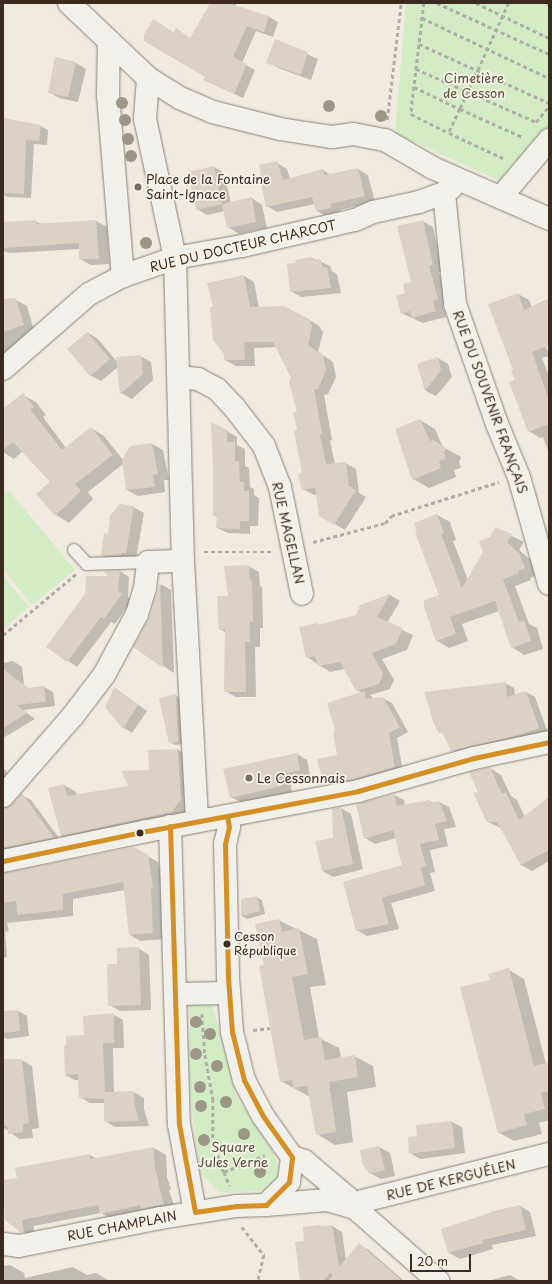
<!DOCTYPE html>
<html>
<head>
<meta charset="utf-8">
<style>
  body { margin:0 }
  #map { position:relative; width:552px; height:1284px; overflow:hidden; background:#f0eae0; font-family:"Playpen Sans",sans-serif }
  div>[style] { position:absolute }
  .green>* { inset:0; background:#d3ecc4 }
  .shadow>* { inset:0; background:#0003 }
  .building>* { inset:0; background:#dcd1c5 }
  .path>* { height:2.5px; margin-top:-1.25px; transform-origin:0; background:repeating-linear-gradient(90deg,#b0ada8 0 4px,transparent 0 7px) }
  .roads { filter:drop-shadow(0 0 1px #88827a) drop-shadow(0 0 1px #88827a) }
  .lane>* { height:12px; margin:-6px; padding:0 6px; transform-origin:6px; border-radius:6px; background:#f2f0eb }
  .street>* { height:22px; margin:-11px; padding:0 11px; transform-origin:11px; border-radius:11px; background:#f2f0eb }
  .secondary>* { height:22px; margin:-11px; padding:0 11px; transform-origin:11px; border-radius:11px; background:#f2f0eb }
  .bus-1>* { height:5px; margin:-2.5px; padding:0 2.5px; transform-origin:2.5px; border-radius:2.5px; background:#d59025 }
  .trees>* { width:12px; height:12px; margin:-6px; border-radius:50%; background:#9b9685 }
  .dots>* { width:11px; height:11px; translate:-50% -50%; box-sizing:border-box; border:2px solid #f7f3e8; border-radius:50% }
  span { translate:-50% -50%; white-space:nowrap; text-align:center; line-height:1.15; -webkit-text-stroke:3.5px #f7f3e8; paint-order:stroke }
  .bus-label { font-size:12px; color:#3b2a1e }
  .left { translate:0 -50%; text-align:left }
  .park-label { font-size:13px; color:#55513b }
  .poi-label { font-size:13px; color:#3b2a1e }
  .street-label { font-size:13px; color:#3b2a1e }
  .frame { position:absolute; inset:0; border:4px solid #3b2a1e; pointer-events:none }
  .scale { position:absolute; left:410px; top:1254px; width:61px; height:18px; box-sizing:border-box; border:2px solid #3b2a1e; border-top:0; padding-left:5px; font-size:12px; line-height:14px; white-space:nowrap; color:#3b2a1e; -webkit-text-stroke:3px #f7f3e8; paint-order:stroke }
</style>
</head>
<body>
<div id="map">
  <div class="green">
    <div style="clip-path:polygon(406px 3px,549px 3px,549px 131px,504px 183px,395px 133px)"></div>
    <div style="clip-path:polygon(9px 491px,75px 570px,32px 605px,3px 569px,3px 496px)"></div>
    <div style="clip-path:polygon(3px 576px,29px 607px,3px 629px)"></div>
    <div style="clip-path:polygon(190px 1003px,212px 1004px,237px 1097px,273px 1152px,281px 1174px,268px 1190px,220px 1193px,200px 1173px,188px 1076px)"></div>
  </div>
  <div class="shadow">
    <div style="clip-path:polygon(209px 3px,237px 3px,235px 6px,269px 17px,278px 22px,273px 37px,256px 31px,242px 63px,255px 70px,243px 98px,204px 80px,206px 77px,154px 20px,174px 33px,185px 35px,191px 39px,210px 4px)"></div>
    <div style="clip-path:polygon(276px 40px,318px 59px,311px 80px,278px 68px,267px 62px)"></div>
    <div style="clip-path:polygon(76px 63px,86px 69px,78px 102px,59px 98px,49px 92px)"></div>
    <div style="clip-path:polygon(3px 119px,40px 126px,48px 130px,47px 145px,34px 144px,31px 198px,7px 197px,3px 194px)"></div>
    <div style="clip-path:polygon(277px 163px,287px 169px,290px 179px,323px 170px,331px 175px,358px 169px,368px 175px,375px 202px,340px 210px,341px 213px,327px 217px,317px 211px,315px 204px,277px 212px,267px 206px,262px 174px)"></div>
    <div style="clip-path:polygon(214px 167px,224px 173px,231px 203px,252px 198px,262px 205px,267px 228px,239px 234px,228px 227px,225px 211px,207px 215px,197px 209px)"></div>
    <div style="clip-path:polygon(35px 221px,41px 224px,96px 221px,107px 227px,109px 264px,91px 265px,80px 259px,80px 249px,10px 253px,3px 251px,3px 223px)"></div>
    <div style="clip-path:polygon(422px 221px,433px 227px,443px 271px,439px 272px,448px 305px,443px 306px,446px 317px,423px 323px,401px 313px,406px 294px,413px 282px)"></div>
    <div style="clip-path:polygon(312px 258px,330px 266px,332px 271px,337px 274px,341px 293px,301px 297px,291px 291px,297px 263px)"></div>
    <div style="clip-path:polygon(244px 276px,254px 282px,259px 308px,308px 319px,319px 326px,323px 332px,318px 352px,333px 362px,336px 377px,328px 394px,324px 395px,332px 440px,330px 441px,335px 464px,345px 463px,356px 469px,359px 493px,366px 497px,345px 530px,335px 524px,317px 495px,314px 495px,303px 489px,298px 412px,292px 378px,277px 347px,254px 348px,255px 366px,236px 366px,225px 360px,214px 307px)"></div>
    <div style="clip-path:polygon(518px 294px,529px 300px,532px 307px,549px 299px,549px 334px,543px 337px,549px 356px,542px 358px,549px 376px,549px 453px,543px 437px,540px 438px,529px 431px,516px 381px,514px 371px)"></div>
    <div style="clip-path:polygon(16px 300px,27px 306px,35px 334px,3px 358px,3px 305px)"></div>
    <div style="clip-path:polygon(88px 333px,98px 339px,118px 363px,140px 356px,151px 362px,153px 380px,132px 399px,121px 393px,118px 367px,101px 381px,90px 375px)"></div>
    <div style="clip-path:polygon(438px 358px,448px 364px,452px 377px,436px 396px,426px 391px,418px 365px)"></div>
    <div style="clip-path:polygon(23px 395px,36px 402px,46px 415px,43px 417px,66px 448px,91px 428px,104px 436px,123px 460px,130px 447px,152px 444px,163px 450px,169px 480px,164px 480px,165px 492px,138px 496px,127px 490px,123px 464px,88px 492px,93px 499px,69px 523px,56px 515px,38px 494px,51px 482px,23px 451px,14px 459px,3px 452px,3px 411px)"></div>
    <div style="clip-path:polygon(420px 420px,435px 429px,443px 447px,461px 457px,459px 462px,461px 468px,454px 470px,456px 477px,429px 488px,413px 479px)"></div>
    <div style="clip-path:polygon(227px 431px,237px 437px,237px 445px,245px 449px,245px 466px,249px 468px,250px 487px,254px 489px,254px 495px,259px 498px,258px 526px,250px 526px,250px 534px,228px 533px,217px 528px,218px 518px,214px 515px)"></div>
    <div style="clip-path:polygon(133px 507px,144px 513px,136px 559px,113px 562px,102px 555px,109px 535px)"></div>
    <div style="clip-path:polygon(437px 515px,450px 522px,456px 540px,453px 541px,468px 580px,484px 552px,496px 528px,524px 542px,519px 550px,532px 561px,537px 575px,530px 578px,531px 580px,515px 586px,529px 624px,537px 628px,543px 649px,524px 655px,512px 647px,499px 611px,462px 624px,468px 641px,449px 648px,436px 640px,440px 595px)"></div>
    <div style="clip-path:polygon(248px 566px,259px 572px,260px 586px,262px 587px,263px 628px,260px 628px,260px 647px,255px 647px,256px 697px,236px 697px,225px 691px,226px 633px,220px 629px,229px 597px)"></div>
    <div style="clip-path:polygon(120px 571px,129px 577px,128px 597px,132px 600px,115px 624px,111px 622px,77px 667px,48px 646px,111px 577px)"></div>
    <div style="clip-path:polygon(161px 584px,171px 590px,174px 673px,135px 647px,150px 618px)"></div>
    <div style="clip-path:polygon(390px 595px,400px 601px,387px 623px,413px 635px,407px 650px,382px 659px,394px 680px,390px 689px,370px 695px,374px 699px,383px 698px,392px 703px,408px 732px,397px 738px,403px 772px,332px 786px,323px 781px,338px 756px,336px 731px,362px 693px,357px 690px,345px 669px,330px 672px,307px 657px,317px 624px,320px 626px,357px 616px,361px 606px)"></div>
    <div style="clip-path:polygon(13px 661px,22px 667px,24px 685px,29px 689px,44px 687px,53px 692px,55px 706px,23px 710px,35px 719px,3px 738px,3px 663px)"></div>
    <div style="clip-path:polygon(505px 683px,514px 688px,515px 695px,526px 692px,535px 697px,548px 733px,461px 756px,452px 750px,444px 734px,440px 732px)"></div>
    <div style="clip-path:polygon(115px 688px,147px 711px,132px 733px,124px 728px)"></div>
    <div style="clip-path:polygon(175px 695px,180px 698px,183px 744px,175px 745px,170px 742px)"></div>
    <div style="clip-path:polygon(178px 750px,190px 757px,193px 806px,184px 818px,74px 843px,61px 836px,64px 785px,76px 792px,77px 796px,129px 787px,150px 771px,149px 751px)"></div>
    <div style="clip-path:polygon(297px 754px,307px 760px,310px 775px,290px 780px,292px 792px,242px 803px,231px 797px)"></div>
    <div style="clip-path:polygon(3px 767px,13px 781px,3px 794px)"></div>
    <div style="clip-path:polygon(490px 768px,501px 775px,511px 796px,517px 800px,525px 817px,549px 798px,549px 861px,532px 871px,521px 865px,501px 828px,488px 822px,480px 792px)"></div>
    <div style="clip-path:polygon(22px 795px,31px 800px,62px 842px,10px 853px,3px 850px,3px 809px,8px 809px)"></div>
    <div style="clip-path:polygon(394px 795px,404px 800px,405px 806px,430px 801px,433px 803px,439px 802px,449px 807px,456px 827px,444px 829px,448px 846px,430px 850px,435px 872px,430px 873px,435px 891px,391px 903px,399px 929px,367px 936px,357px 930px,403px 865px,396px 838px,375px 844px,365px 838px)"></div>
    <div style="clip-path:polygon(341px 808px,351px 814px,363px 869px,333px 877px,323px 871px,334px 839px)"></div>
    <div style="clip-path:polygon(133px 848px,158px 862px,164px 893px,164px 939px,140px 941px,130px 935px,125px 890px,73px 899px,73px 916px,7px 923px,9px 931px,5px 932px,7px 957px,3px 958px,3px 881px)"></div>
    <div style="clip-path:polygon(256px 897px,262px 900px,265px 914px,247px 919px,242px 916px,242px 900px)"></div>
    <div style="clip-path:polygon(278px 920px,317px 939px,326px 985px,310px 987px,319px 1038px,339px 1048px,341px 1058px,354px 1056px,373px 1066px,376px 1087px,347px 1092px,353px 1142px,335px 1145px,317px 1134px,310px 1097px,281px 1081px,265px 966px)"></div>
    <div style="clip-path:polygon(138px 948px,149px 955px,151px 1010px,120px 1011px,109px 1005px,118px 965px)"></div>
    <div style="clip-path:polygon(509px 970px,524px 979px,546px 1064px,549px 1063px,549px 1120px,539px 1123px,542px 1134px,514px 1141px,498px 1132px,491px 980px)"></div>
    <div style="clip-path:polygon(18px 1011px,27px 1016px,29px 1036px,7px 1039px,3px 1037px,3px 1012px)"></div>
    <div style="clip-path:polygon(113px 1014px,123px 1020px,124px 1048px,113px 1048px,114px 1093px,134px 1092px,144px 1098px,144px 1109px,149px 1126px,115px 1127px,105px 1121px,105px 1103px,90px 1103px,80px 1097px,79px 1080px,75px 1080px,65px 1075px,85px 1036px)"></div>
    <div style="clip-path:polygon(3px 1060px,22px 1060px,32px 1066px,39px 1128px,32px 1129px,33px 1138px,19px 1139px,3px 1127px)"></div>
    <div style="clip-path:polygon(452px 1122px,462px 1127px,465px 1153px,420px 1159px,410px 1153px,419px 1137px)"></div>
    <div style="clip-path:polygon(379px 1147px,390px 1153px,395px 1176px,381px 1179px,370px 1173px,361px 1151px)"></div>
    <div style="clip-path:polygon(154px 1148px,166px 1155px,167px 1177px,171px 1189px,169px 1190px,176px 1211px,113px 1220px,101px 1213px,34px 1226px,34px 1239px,6px 1219px,3px 1181px,18px 1179px,90px 1155px,97px 1159px)"></div>
    <div style="clip-path:polygon(520px 1206px,530px 1212px,536px 1236px,492px 1245px,493px 1249px,460px 1259px,449px 1253px)"></div>
    <div style="clip-path:polygon(332px 1226px,342px 1232px,346px 1260px,359px 1245px,369px 1250px,404px 1281px,308px 1281px,304px 1228px)"></div>
    <div style="clip-path:polygon(10px 1265px,24px 1273px,25px 1278px,73px 1267px,87px 1275px,96px 1273px,109px 1281px,3px 1281px,3px 1266px)"></div>
    <div style="clip-path:polygon(510px 1275px,520px 1281px,488px 1281px)"></div>
  </div>
  <div class="building">
    <div style="clip-path:polygon(210px 3px,228px 3px,269px 16px,264px 32px,247px 26px,233px 57px,247px 64px,234px 94px,203px 80px,205px 77px,144px 41px,144px 35px,153px 19px,173px 33px,176px 28px,190px 38px)"></div>
    <div style="clip-path:polygon(275px 39px,308px 52px,301px 75px,266px 63px)"></div>
    <div style="clip-path:polygon(55px 57px,76px 62px,68px 97px,48px 93px)"></div>
    <div style="clip-path:polygon(3px 118px,41px 125px,39px 141px,26px 140px,24px 194px,3px 193px)"></div>
    <div style="clip-path:polygon(277px 161px,283px 180px,323px 169px,324px 175px,358px 168px,365px 196px,330px 204px,331px 208px,316px 211px,312px 197px,266px 207px,259px 174px,261px 174px,259px 165px)"></div>
    <div style="clip-path:polygon(214px 166px,222px 204px,196px 210px,188px 172px)"></div>
    <div style="clip-path:polygon(252px 197px,256px 222px,227px 228px,222px 204px)"></div>
    <div style="clip-path:polygon(36px 220px,36px 224px,96px 220px,99px 259px,79px 259px,79px 243px,3px 248px,3px 222px)"></div>
    <div style="clip-path:polygon(423px 220px,433px 265px,429px 266px,438px 299px,433px 301px,436px 311px,412px 318px,410px 311px,401px 314px,396px 296px,405px 293px,403px 284px,411px 282px,397px 226px)"></div>
    <div style="clip-path:polygon(312px 257px,313px 260px,320px 259px,323px 268px,327px 267px,331px 288px,290px 292px,287px 264px,296px 263px,295px 260px)"></div>
    <div style="clip-path:polygon(244px 275px,250px 307px,284px 306px,309px 319px,312px 326px,308px 345px,323px 355px,326px 370px,318px 389px,314px 389px,322px 434px,320px 435px,326px 464px,346px 462px,349px 486px,356px 490px,334px 525px,319px 516px,315px 488px,302px 490px,298px 474px,302px 473px,294px 431px,297px 429px,293px 412px,297px 412px,289px 382px,291px 378px,273px 342px,244px 342px,245px 360px,224px 360px,224px 354px,213px 340px,210px 307px,213px 307px,207px 283px)"></div>
    <div style="clip-path:polygon(518px 293px,524px 310px,549px 298px,549px 345px,532px 352px,549px 400px,549px 424px,528px 432px,509px 382px,515px 380px,511px 371px,513px 370px,488px 304px)"></div>
    <div style="clip-path:polygon(16px 298px,24px 325px,3px 332px,3px 299px)"></div>
    <div style="clip-path:polygon(87px 332px,110px 359px,90px 376px,67px 349px)"></div>
    <div style="clip-path:polygon(141px 355px,143px 374px,120px 394px,116px 357px)"></div>
    <div style="clip-path:polygon(438px 357px,441px 370px,425px 391px,417px 364px)"></div>
    <div style="clip-path:polygon(23px 393px,34px 407px,30px 409px,62px 450px,91px 427px,113px 455px,75px 484px,81px 491px,55px 516px,36px 494px,50px 482px,13px 442px,3px 450px,3px 409px)"></div>
    <div style="clip-path:polygon(420px 419px,430px 441px,433px 440px,446px 448px,444px 452px,446px 459px,439px 461px,441px 468px,412px 480px,395px 429px)"></div>
    <div style="clip-path:polygon(211px 422px,227px 430px,227px 442px,235px 442px,235px 461px,239px 461px,240px 482px,244px 482px,244px 491px,249px 491px,249px 521px,240px 521px,240px 529px,216px 528px,217px 516px,213px 516px,213px 470px)"></div>
    <div style="clip-path:polygon(152px 443px,158px 474px,153px 475px,155px 487px,126px 490px,122px 460px,130px 446px)"></div>
    <div style="clip-path:polygon(120px 504px,134px 506px,126px 553px,121px 553px,121px 555px,101px 556px,104px 533px,108px 534px,110px 516px)"></div>
    <div style="clip-path:polygon(437px 514px,444px 533px,441px 534px,462px 588px,483px 552px,479px 541px,490px 537px,495px 527px,512px 534px,507px 542px,519px 553px,525px 568px,518px 571px,519px 573px,503px 579px,519px 622px,524px 620px,531px 641px,511px 648px,495px 601px,450px 617px,456px 634px,436px 641px,424px 607px,424px 600px,439px 595px,415px 533px,417px 531px,414px 523px)"></div>
    <div style="clip-path:polygon(249px 565px,250px 580px,252px 580px,253px 622px,250px 622px,250px 642px,245px 642px,246px 692px,224px 692px,225px 629px,219px 630px,217px 596px,228px 596px,224px 566px)"></div>
    <div style="clip-path:polygon(120px 570px,118px 591px,122px 594px,104px 619px,101px 617px,67px 662px,46px 647px,85px 594px,86px 576px,108px 576px,104px 571px)"></div>
    <div style="clip-path:polygon(160px 583px,163px 668px,133px 647px,149px 618px)"></div>
    <div style="clip-path:polygon(390px 594px,377px 617px,403px 628px,396px 644px,372px 653px,383px 674px,379px 684px,356px 691px,340px 662px,318px 666px,315px 656px,306px 658px,299px 627px,317px 623px,318px 625px,356px 615px,360px 605px)"></div>
    <div style="clip-path:polygon(3px 669px,28px 688px,44px 686px,46px 702px,16px 705px,27px 713px,3px 728px)"></div>
    <div style="clip-path:polygon(506px 682px,507px 697px,526px 691px,539px 728px,516px 736px,451px 751px,442px 732px,439px 733px,434px 724px,424px 692px)"></div>
    <div style="clip-path:polygon(114px 687px,138px 705px,123px 729px,105px 707px)"></div>
    <div style="clip-path:polygon(365px 691px,366px 699px,383px 697px,400px 727px,389px 733px,395px 767px,355px 779px,334px 783px,332px 779px,323px 781px,317px 759px,337px 755px,333px 731px,335px 731px,327px 703px)"></div>
    <div style="clip-path:polygon(176px 694px,178px 742px,169px 743px,159px 698px)"></div>
    <div style="clip-path:polygon(178px 749px,181px 799px,172px 812px,61px 836px,48px 788px,64px 784px,67px 796px,128px 786px,121px 771px,149px 770px,148px 750px)"></div>
    <div style="clip-path:polygon(297px 753px,300px 770px,279px 775px,282px 786px,230px 798px,223px 769px)"></div>
    <div style="clip-path:polygon(490px 767px,502px 794px,506px 792px,519px 820px,549px 797px,549px 850px,521px 865px,497px 822px,487px 822px,473px 793px,478px 792px,469px 772px)"></div>
    <div style="clip-path:polygon(22px 793px,54px 838px,3px 848px,3px 808px,12px 804px)"></div>
    <div style="clip-path:polygon(394px 794px,397px 806px,430px 800px,431px 803px,439px 801px,447px 821px,435px 824px,439px 840px,420px 844px,426px 866px,421px 868px,425px 885px,382px 898px,389px 924px,356px 931px,343px 882px,402px 865px,393px 830px,364px 839px,356px 804px)"></div>
    <div style="clip-path:polygon(341px 807px,353px 864px,322px 871px,315px 841px,333px 838px,332px 809px)"></div>
    <div style="clip-path:polygon(134px 847px,148px 855px,153px 887px,151px 888px,153px 933px,129px 935px,123px 882px,63px 894px,63px 910px,17px 915px,16px 901px,3px 903px,3px 873px)"></div>
    <div style="clip-path:polygon(257px 896px,260px 911px,241px 916px,241px 899px)"></div>
    <div style="clip-path:polygon(279px 919px,282px 932px,299px 928px,308px 974px,292px 977px,304px 1040px,321px 1037px,325px 1060px,355px 1055px,358px 1077px,329px 1082px,336px 1132px,316px 1135px,307px 1086px,293px 1088px,292px 1080px,280px 1082px,259px 966px,264px 965px,255px 924px)"></div>
    <div style="clip-path:polygon(139px 947px,141px 1005px,108px 1006px,107px 964px,117px 964px,117px 948px)"></div>
    <div style="clip-path:polygon(509px 968px,534px 1066px,549px 1062px,549px 1091px,541px 1093px,545px 1109px,524px 1114px,527px 1125px,498px 1133px,460px 987px,490px 980px,488px 974px)"></div>
    <div style="clip-path:polygon(18px 1010px,20px 1031px,3px 1033px,3px 1011px)"></div>
    <div style="clip-path:polygon(114px 1013px,114px 1043px,103px 1043px,105px 1092px,134px 1091px,134px 1103px,139px 1121px,104px 1122px,104px 1099px,79px 1098px,78px 1074px,65px 1075px,64px 1045px,66px 1045px,66px 1036px,84px 1035px,83px 1016px)"></div>
    <div style="clip-path:polygon(3px 1059px,22px 1059px,29px 1123px,23px 1124px,23px 1132px,8px 1134px,7px 1126px,3px 1126px)"></div>
    <div style="clip-path:polygon(452px 1121px,455px 1148px,409px 1154px,408px 1137px,417px 1136px,416px 1125px)"></div>
    <div style="clip-path:polygon(379px 1146px,385px 1170px,370px 1174px,363px 1165px,360px 1150px)"></div>
    <div style="clip-path:polygon(154px 1147px,155px 1169px,159px 1183px,158px 1183px,164px 1204px,141px 1209px,140px 1205px,100px 1214px,98px 1205px,22px 1220px,24px 1232px,21px 1233px,5px 1220px,3px 1180px,17px 1178px,15px 1168px,90px 1154px,90px 1159px)"></div>
    <div style="clip-path:polygon(520px 1205px,526px 1230px,482px 1240px,483px 1243px,448px 1253px,441px 1229px,490px 1213px,490px 1212px)"></div>
    <div style="clip-path:polygon(321px 1225px,321px 1227px,332px 1225px,339px 1267px,359px 1243px,402px 1281px,328px 1281px,333px 1275px,330px 1273px,323px 1281px,300px 1281px,295px 1242px,304px 1241px,303px 1227px)"></div>
  </div>
  <div class="path">
    <div style="left:424px;top:3px;width:112px;rotate:96.7deg"></div>
    <div style="left:411px;top:114px;width:42px;rotate:26.6deg"></div>
    <div style="left:437px;top:3px;width:123px;rotate:24.5deg"></div>
    <div style="left:476px;top:3px;width:81px;rotate:25.6deg"></div>
    <div style="left:509px;top:3px;width:117px;rotate:114.8deg"></div>
    <div style="left:460px;top:109px;width:69px;rotate:24deg"></div>
    <div style="left:547px;top:3px;width:2px;rotate:27deg"></div>
    <div style="left:422px;top:18px;width:140px;rotate:25.3deg"></div>
    <div style="left:419px;top:44px;width:143px;rotate:24.4deg"></div>
    <div style="left:416px;top:69px;width:131px;rotate:23.8deg"></div>
    <div style="left:536px;top:122px;width:21px;rotate:-51deg"></div>
    <div style="left:414px;top:87px;width:51px;rotate:25.6deg"></div>
    <div style="left:460px;top:109px;width:26px;rotate:115deg"></div>
    <div style="left:449px;top:133px;width:62px;rotate:24.9deg"></div>
    <div style="left:387px;top:120px;width:118px;rotate:-83.2deg"></div>
    <div style="left:313px;top:542px;width:74px;rotate:-14.8deg"></div>
    <div style="left:385px;top:523px;width:9px;rotate:-49deg"></div>
    <div style="left:391px;top:516px;width:113px;rotate:-17.5deg"></div>
    <div style="left:204px;top:552px;width:69px"></div>
    <div style="left:3px;top:635px;width:95px;rotate:-39.9deg"></div>
    <div style="left:202px;top:1014px;width:41px;rotate:85.8deg"></div>
    <div style="left:205px;top:1055px;width:45px;rotate:79.7deg"></div>
    <div style="left:213px;top:1099px;width:43px;rotate:90deg"></div>
    <div style="left:213px;top:1142px;width:32px;rotate:70deg"></div>
    <div style="left:224px;top:1172px;width:44px;rotate:-22.5deg"></div>
    <div style="left:253px;top:1030px;width:17px;rotate:-7deg"></div>
    <div style="left:224px;top:1172px;width:15px;rotate:67deg"></div>
    <div style="left:242px;top:1227px;width:36px;rotate:52deg"></div>
    <div style="left:264px;top:1255px;width:27px;rotate:103deg"></div>
  </div>
  <div class="roads">
    <div class="lane">
      <div style="left:74px;top:550px;width:19px;rotate:47deg"></div>
      <div style="left:87px;top:564px;width:61px;rotate:-1.9deg"></div>
    </div>
    <div class="street">
      <div style="left:69px;top:3px;width:109px;rotate:43.5deg"></div>
      <div style="left:148px;top:78px;width:38px;rotate:32deg"></div>
      <div style="left:180px;top:98px;width:36px;rotate:23deg"></div>
      <div style="left:213px;top:112px;width:69px;rotate:14.2deg"></div>
      <div style="left:280px;top:129px;width:53px;rotate:8.7deg"></div>
      <div style="left:332px;top:137px;width:21px;rotate:-8deg"></div>
      <div style="left:353px;top:134px;width:33px;rotate:11deg"></div>
      <div style="left:385px;top:140px;width:56px;rotate:30.3deg"></div>
      <div style="left:433px;top:168px;width:127px;rotate:23.7deg"></div>
      <div style="left:109px;top:41px;width:54px;rotate:91.1deg"></div>
      <div style="left:108px;top:95px;width:182px;rotate:85.3deg"></div>
      <div style="left:148px;top:78px;width:41px;rotate:94.2deg"></div>
      <div style="left:145px;top:119px;width:142px;rotate:77.8deg"></div>
      <div style="left:175px;top:258px;width:303px;rotate:88.5deg"></div>
      <div style="left:183px;top:561px;width:260px;rotate:86.9deg"></div>
      <div style="left:444px;top:193px;width:112px;rotate:84.3deg"></div>
      <div style="left:455px;top:304px;width:127px;rotate:70.7deg"></div>
      <div style="left:497px;top:424px;width:57px;rotate:67.5deg"></div>
      <div style="left:519px;top:477px;width:111px;rotate:74.3deg"></div>
      <div style="left:501px;top:197px;width:75px;rotate:-49.9deg"></div>
      <div style="left:3px;top:369px;width:114px;rotate:-41.1deg"></div>
      <div style="left:89px;top:294px;width:38px;rotate:-28deg"></div>
      <div style="left:123px;top:276px;width:55px;rotate:-19.1deg"></div>
      <div style="left:175px;top:258px;width:68px;rotate:-10.2deg"></div>
      <div style="left:242px;top:246px;width:116px;rotate:-13deg"></div>
      <div style="left:355px;top:220px;width:20px;rotate:-24deg"></div>
      <div style="left:373px;top:212px;width:47px;rotate:-12.3deg"></div>
      <div style="left:419px;top:202px;width:27px;rotate:-20deg"></div>
      <div style="left:444px;top:193px;width:9px;rotate:-36deg"></div>
      <div style="left:451px;top:188px;width:11px;rotate:-56deg"></div>
      <div style="left:179px;top:377px;width:19px;rotate:6deg"></div>
      <div style="left:198px;top:379px;width:21px;rotate:28deg"></div>
      <div style="left:217px;top:389px;width:25px;rotate:47deg"></div>
      <div style="left:234px;top:407px;width:49px;rotate:52.4deg"></div>
      <div style="left:264px;top:446px;width:44px;rotate:68.7deg"></div>
      <div style="left:280px;top:487px;width:109px;rotate:78.4deg"></div>
      <div style="left:3px;top:796px;width:105px;rotate:-48.9deg"></div>
      <div style="left:72px;top:717px;width:53px;rotate:-52.7deg"></div>
      <div style="left:104px;top:675px;width:69px;rotate:-61.6deg"></div>
      <div style="left:137px;top:614px;width:27px;rotate:-73deg"></div>
      <div style="left:145px;top:588px;width:26px;rotate:-83deg"></div>
      <div style="left:148px;top:562px;width:35px;rotate:-2deg"></div>
      <div style="left:227px;top:816px;width:11px;rotate:80deg"></div>
      <div style="left:229px;top:827px;width:17px;rotate:103deg"></div>
      <div style="left:225px;top:844px;width:133px;rotate:88.7deg"></div>
      <div style="left:228px;top:977px;width:55px;rotate:85.8deg"></div>
      <div style="left:232px;top:1032px;width:49px;rotate:76deg"></div>
      <div style="left:244px;top:1080px;width:41px;rotate:62.2deg"></div>
      <div style="left:263px;top:1116px;width:50px;rotate:54.7deg"></div>
      <div style="left:292px;top:1157px;width:25px;rotate:97deg"></div>
      <div style="left:289px;top:1182px;width:33px;rotate:135deg"></div>
      <div style="left:170px;top:826px;width:298px;rotate:88.3deg"></div>
      <div style="left:179px;top:1124px;width:89px;rotate:79.7deg"></div>
      <div style="left:175px;top:994px;width:53px;rotate:-1.1deg"></div>
      <div style="left:292px;top:1157px;width:13px;rotate:18deg"></div>
      <div style="left:304px;top:1161px;width:57px;rotate:40.1deg"></div>
      <div style="left:348px;top:1198px;width:12px;rotate:55deg"></div>
      <div style="left:355px;top:1208px;width:111px;rotate:41.3deg"></div>
      <div style="left:355px;top:1208px;width:11px;rotate:-41deg"></div>
      <div style="left:363px;top:1201px;width:192px;rotate:-14.2deg"></div>
      <div style="left:3px;top:1244px;width:16px;rotate:7deg"></div>
      <div style="left:19px;top:1246px;width:144px;rotate:-11.2deg"></div>
      <div style="left:160px;top:1218px;width:78px;rotate:-8.9deg"></div>
      <div style="left:237px;top:1206px;width:29px;rotate:-2deg"></div>
      <div style="left:266px;top:1205px;width:61px;rotate:-4.7deg"></div>
      <div style="left:327px;top:1200px;width:29px;rotate:16deg"></div>
    </div>
    <div class="secondary">
      <div style="left:3px;top:861px;width:147px;rotate:-11.8deg"></div>
      <div style="left:147px;top:831px;width:215px;rotate:-10.7deg"></div>
      <div style="left:358px;top:791px;width:121px;rotate:-15.9deg"></div>
      <div style="left:474px;top:758px;width:77px;rotate:-12deg"></div>
    </div>
  </div>
  <div class="bus-1">
    <div style="left:170px;top:826px;width:298px;rotate:88.3deg"></div>
    <div style="left:179px;top:1124px;width:89px;rotate:79.7deg"></div>
    <div style="left:195px;top:1212px;width:42px;rotate:-8.1deg"></div>
    <div style="left:237px;top:1206px;width:29px;rotate:-2deg"></div>
    <div style="left:266px;top:1205px;width:33px;rotate:-45deg"></div>
    <div style="left:289px;top:1182px;width:25px;rotate:-83deg"></div>
    <div style="left:292px;top:1157px;width:50px;rotate:-125.3deg"></div>
    <div style="left:263px;top:1116px;width:41px;rotate:-117.8deg"></div>
    <div style="left:244px;top:1080px;width:49px;rotate:-104deg"></div>
    <div style="left:232px;top:1032px;width:55px;rotate:-94.2deg"></div>
    <div style="left:228px;top:977px;width:133px;rotate:-91.3deg"></div>
    <div style="left:225px;top:844px;width:17px;rotate:-77deg"></div>
    <div style="left:229px;top:827px;width:11px;rotate:-100deg"></div>
    <div style="left:3px;top:861px;width:147px;rotate:-11.8deg"></div>
    <div style="left:147px;top:831px;width:215px;rotate:-10.7deg"></div>
    <div style="left:358px;top:791px;width:121px;rotate:-15.9deg"></div>
    <div style="left:474px;top:758px;width:77px;rotate:-12deg"></div>
  </div>
  <div class="trees">
    <div style="left:122px;top:103px"></div>
    <div style="left:329px;top:106px"></div>
    <div style="left:381px;top:116px"></div>
    <div style="left:125px;top:120px"></div>
    <div style="left:128px;top:139px"></div>
    <div style="left:131px;top:156px"></div>
    <div style="left:146px;top:243px"></div>
    <div style="left:196px;top:1022px"></div>
    <div style="left:210px;top:1034px"></div>
    <div style="left:196px;top:1054px"></div>
    <div style="left:217px;top:1066px"></div>
    <div style="left:200px;top:1087px"></div>
    <div style="left:226px;top:1102px"></div>
    <div style="left:201px;top:1106px"></div>
    <div style="left:244px;top:1134px"></div>
    <div style="left:204px;top:1140px"></div>
    <div style="left:260px;top:1172px"></div>
  </div>
  <div class="dots">
    <div style="left:138px;top:187px;background:#7a6d62"></div>
    <div style="left:249px;top:778px;background:#7a6d62"></div>
    <div style="left:140px;top:833px;background:#3b2a1e"></div>
    <div style="left:227px;top:944px;background:#3b2a1e"></div>
  </div>
  <div class="bus-label">
    <span class="left" style="left:234px;top:944px">Cesson<br>République</span>
  </div>
  <div class="park-label">
    <span style="left:474px;top:86px">Cimetière<br>de Cesson</span>
    <span style="left:233px;top:1155px">Square<br>Jules Verne</span>
  </div>
  <div class="poi-label">
    <span class="left" style="left:146px;top:187px">Place de la Fontaine<br>Saint-Ignace</span>
    <span class="left" style="left:257px;top:778px">Le Cessonnais</span>
  </div>
  <div class="street-label">
    <span style="left:243px;top:246px;rotate:-13deg">RUE DU DOCTEUR CHARCOT</span>
    <span style="left:490px;top:402px;rotate:70deg">RUE DU SOUVENIR FRANÇAIS</span>
    <span style="left:288px;top:533px;rotate:77deg">RUE MAGELLAN</span>
    <span style="left:451px;top:1180px;rotate:-14deg">RUE DE KERGUÉLEN</span>
    <span style="left:122px;top:1226px;rotate:-11deg">RUE CHAMPLAIN</span>
  </div>
  <div class="frame"></div>
  <div class="scale">20 m</div>
</div>
</body>
</html>
